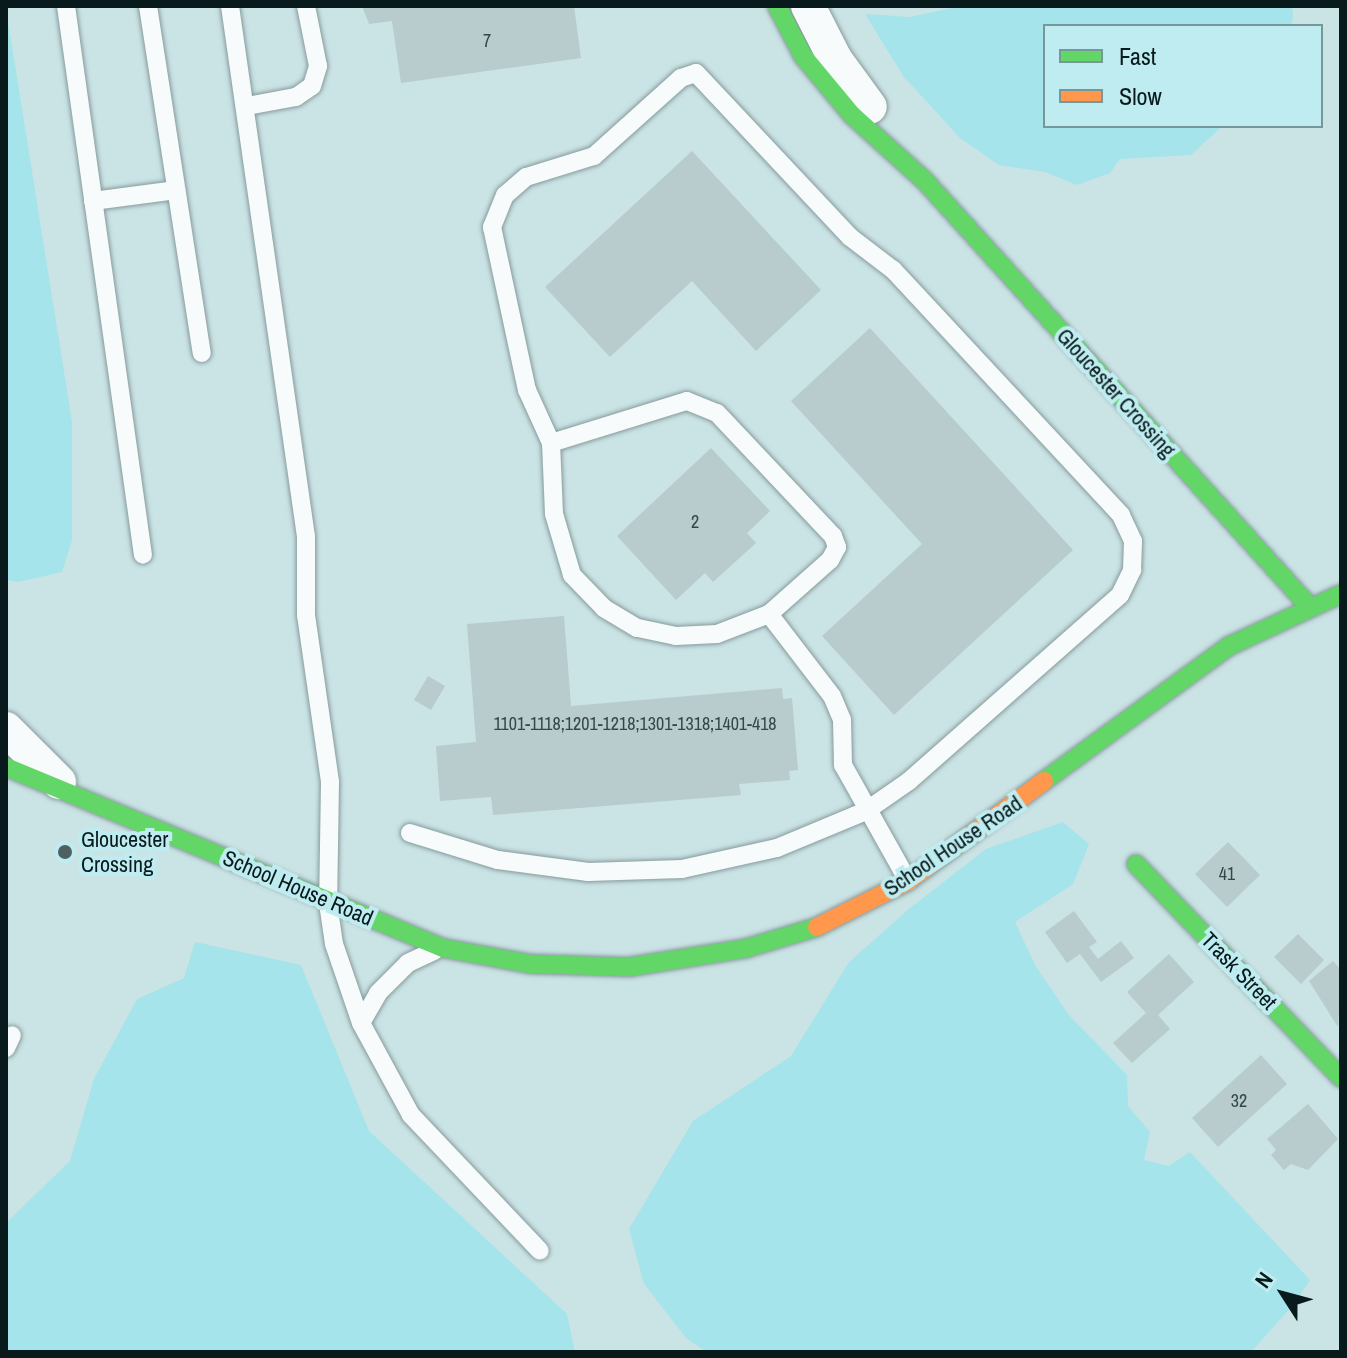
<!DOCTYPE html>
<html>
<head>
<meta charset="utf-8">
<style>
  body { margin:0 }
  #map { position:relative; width:1347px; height:1358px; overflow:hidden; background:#cae3e5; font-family:"Archivo Narrow",sans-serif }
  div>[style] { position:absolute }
  .green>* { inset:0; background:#a4e4ea }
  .building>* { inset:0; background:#b8cbcd }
  .roads { filter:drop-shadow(0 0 2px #879b9c) drop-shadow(0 0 2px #879b9c) }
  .lane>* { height:18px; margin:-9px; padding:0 9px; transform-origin:9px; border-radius:9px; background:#f7fbfb }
  .street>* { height:34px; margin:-17px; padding:0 17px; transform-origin:17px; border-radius:17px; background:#f7fbfb }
  .fast>* { height:18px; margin:-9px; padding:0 9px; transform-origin:9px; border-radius:9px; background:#63d668 }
  .slow>* { height:18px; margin:-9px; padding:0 9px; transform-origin:9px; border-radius:9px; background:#ff974d }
  .dots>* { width:22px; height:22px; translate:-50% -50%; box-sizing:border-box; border:4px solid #bfecf0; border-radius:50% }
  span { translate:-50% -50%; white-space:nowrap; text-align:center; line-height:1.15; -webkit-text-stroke:8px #bfecf0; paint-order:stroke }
  .number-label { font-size:18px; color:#354648 }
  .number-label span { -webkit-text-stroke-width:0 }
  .street-label { font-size:22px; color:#091a1c }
  .poi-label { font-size:22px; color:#091a1c }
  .left { translate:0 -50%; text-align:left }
  .frame { position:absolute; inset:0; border:8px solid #091a1c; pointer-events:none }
  .legend { position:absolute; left:1043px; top:24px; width:280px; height:104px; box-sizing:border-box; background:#bfecf0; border:2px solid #76989b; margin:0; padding:10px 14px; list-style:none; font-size:24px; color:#091a1c }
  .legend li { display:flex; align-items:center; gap:16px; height:40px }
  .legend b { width:40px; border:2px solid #76989b }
  .north { position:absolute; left:1243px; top:1254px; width:80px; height:80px; -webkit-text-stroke:6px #bfecf0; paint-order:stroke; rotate:306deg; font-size:22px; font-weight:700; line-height:32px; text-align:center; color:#091a1c }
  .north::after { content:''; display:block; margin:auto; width:28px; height:36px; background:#091a1c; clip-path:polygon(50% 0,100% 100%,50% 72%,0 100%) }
</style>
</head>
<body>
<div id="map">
  <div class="green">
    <div style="clip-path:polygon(961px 6px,1292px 6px,1293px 17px,1291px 26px,1045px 26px,1045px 126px,1222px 126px,1191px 155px,1120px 159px,1110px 173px,1077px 185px,1045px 172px,999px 165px,960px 138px,904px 77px,865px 14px,910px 17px)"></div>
    <div style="clip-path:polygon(6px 9px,72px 422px,72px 540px,62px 572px,18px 582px,6px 580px)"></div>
    <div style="clip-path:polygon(1063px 822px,1089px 844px,1073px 884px,1015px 922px,1035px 965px,1068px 1014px,1127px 1075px,1128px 1106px,1150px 1132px,1144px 1160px,1169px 1166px,1190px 1152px,1310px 1280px,1295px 1303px,1251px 1352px,707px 1352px,687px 1339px,644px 1284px,629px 1229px,693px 1121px,791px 1056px,849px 962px,909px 909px,986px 849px)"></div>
    <div style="clip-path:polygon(195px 942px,301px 965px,369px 1131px,567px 1314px,575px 1352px,6px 1352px,6px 1223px,70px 1161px,94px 1079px,137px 999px,184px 978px)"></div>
  </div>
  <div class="building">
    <div style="clip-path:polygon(362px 6px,574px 6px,581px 58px,401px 83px,392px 21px,369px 24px)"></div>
    <div style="clip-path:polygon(692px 151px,821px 290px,756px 351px,692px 281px,610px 357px,545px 287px)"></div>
    <div style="clip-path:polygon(870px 328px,1073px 550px,894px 715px,822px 636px,922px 544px,791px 401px)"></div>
    <div style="clip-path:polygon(711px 448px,770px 511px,747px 533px,756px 543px,713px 582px,705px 573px,676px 600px,617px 536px)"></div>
    <div style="clip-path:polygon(564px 616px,571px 706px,782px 688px,783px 699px,792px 698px,798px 770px,789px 771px,790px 780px,739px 784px,741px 795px,493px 815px,491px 797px,440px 801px,436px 746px,476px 742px,467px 624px)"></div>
    <div style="clip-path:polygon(428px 676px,445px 686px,431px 710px,414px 700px)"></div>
    <div style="clip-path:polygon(1228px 842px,1260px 875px,1227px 907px,1195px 874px)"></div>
    <div style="clip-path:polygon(1074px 911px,1097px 942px,1089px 947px,1098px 959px,1121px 941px,1134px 958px,1101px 982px,1080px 954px,1067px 963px,1045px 932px)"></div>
    <div style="clip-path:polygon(1298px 934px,1324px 960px,1301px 984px,1274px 957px)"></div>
    <div style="clip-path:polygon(1169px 954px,1194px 982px,1158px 1015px,1170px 1029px,1132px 1063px,1113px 1043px,1146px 1013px,1127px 992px)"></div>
    <div style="clip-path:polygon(1333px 961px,1341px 970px,1338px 1027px,1309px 981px)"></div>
    <div style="clip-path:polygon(1261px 1055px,1287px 1084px,1218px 1147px,1192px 1118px)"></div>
    <div style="clip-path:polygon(1308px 1104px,1338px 1139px,1308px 1170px,1291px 1164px,1284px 1170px,1271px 1155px,1276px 1150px,1267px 1139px)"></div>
  </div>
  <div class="roads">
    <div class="lane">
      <div style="left:66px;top:6px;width:554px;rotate:82.02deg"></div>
      <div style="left:148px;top:6px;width:351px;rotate:81.2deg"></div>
      <div style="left:230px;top:6px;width:536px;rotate:81.85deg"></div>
      <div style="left:306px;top:537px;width:78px;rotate:90deg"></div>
      <div style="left:306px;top:615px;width:169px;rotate:81.8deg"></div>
      <div style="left:330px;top:782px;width:121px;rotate:90.9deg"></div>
      <div style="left:328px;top:903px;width:41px;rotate:81.7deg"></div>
      <div style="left:334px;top:944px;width:83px;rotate:71.1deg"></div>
      <div style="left:361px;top:1023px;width:105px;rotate:61.5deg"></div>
      <div style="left:411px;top:1115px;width:187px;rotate:46.5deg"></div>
      <div style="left:247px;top:106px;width:50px;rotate:-10.4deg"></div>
      <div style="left:296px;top:97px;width:19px;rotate:-35deg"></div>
      <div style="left:312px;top:86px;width:21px;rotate:-73deg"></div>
      <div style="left:318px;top:66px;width:61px;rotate:-101.3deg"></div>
      <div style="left:93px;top:201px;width:84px;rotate:-7.5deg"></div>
      <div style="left:769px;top:614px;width:56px;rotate:159deg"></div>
      <div style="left:717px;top:634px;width:41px;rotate:177.2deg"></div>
      <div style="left:676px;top:636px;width:40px;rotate:-168deg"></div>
      <div style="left:637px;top:628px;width:39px;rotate:-149deg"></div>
      <div style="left:604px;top:608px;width:46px;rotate:-134.1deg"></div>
      <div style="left:572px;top:575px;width:64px;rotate:-106.4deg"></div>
      <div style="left:554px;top:514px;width:71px;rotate:-92.4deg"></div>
      <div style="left:551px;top:443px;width:142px;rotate:-17.2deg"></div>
      <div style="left:687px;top:401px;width:32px;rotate:22deg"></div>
      <div style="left:717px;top:413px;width:169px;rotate:46.7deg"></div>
      <div style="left:833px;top:536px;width:12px;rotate:70deg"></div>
      <div style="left:837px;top:547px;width:15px;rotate:118deg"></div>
      <div style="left:830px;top:560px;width:81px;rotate:138.5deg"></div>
      <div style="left:769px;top:614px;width:103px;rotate:52.5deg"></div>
      <div style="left:832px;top:696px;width:26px;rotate:67deg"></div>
      <div style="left:842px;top:720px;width:45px;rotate:88.7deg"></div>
      <div style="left:843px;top:765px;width:133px;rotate:60.7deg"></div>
      <div style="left:410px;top:833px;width:92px;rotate:17.1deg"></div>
      <div style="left:498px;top:860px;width:91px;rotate:7.6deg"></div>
      <div style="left:588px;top:872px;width:94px;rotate:-1.8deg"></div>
      <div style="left:682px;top:869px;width:97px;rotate:-12.5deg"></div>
      <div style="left:777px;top:848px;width:96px;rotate:-22.6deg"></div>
      <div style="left:866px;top:811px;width:52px;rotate:-34.9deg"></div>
      <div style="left:909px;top:781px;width:281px;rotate:-41.4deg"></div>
      <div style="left:1120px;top:595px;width:28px;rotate:-64deg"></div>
      <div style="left:1132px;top:570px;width:29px;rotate:-88deg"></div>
      <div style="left:1133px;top:541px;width:29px;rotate:-115deg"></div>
      <div style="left:1121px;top:515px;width:335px;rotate:-132.9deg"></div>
      <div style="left:893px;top:270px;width:54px;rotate:-142.5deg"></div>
      <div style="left:850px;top:237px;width:225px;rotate:-133.2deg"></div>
      <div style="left:696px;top:73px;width:16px;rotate:162deg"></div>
      <div style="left:681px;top:78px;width:117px;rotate:138.1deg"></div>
      <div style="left:594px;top:156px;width:71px;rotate:162.8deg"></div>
      <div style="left:526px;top:177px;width:28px;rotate:139deg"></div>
      <div style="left:505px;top:195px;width:35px;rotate:112deg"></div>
      <div style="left:492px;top:227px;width:167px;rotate:77.9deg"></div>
      <div style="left:527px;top:390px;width:58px;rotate:65.6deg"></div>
      <div style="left:361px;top:1023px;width:34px;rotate:-60deg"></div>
      <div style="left:378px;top:993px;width:42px;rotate:-45deg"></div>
      <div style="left:408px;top:963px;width:29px;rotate:-25deg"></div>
      <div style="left:6px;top:1048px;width:14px;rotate:-65deg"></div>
    </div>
    <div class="street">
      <div style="left:808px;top:6px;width:59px;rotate:63deg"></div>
      <div style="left:835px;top:59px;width:59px;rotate:53.9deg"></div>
      <div style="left:6px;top:729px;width:75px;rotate:45deg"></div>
    </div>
    <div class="fast">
      <div style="left:777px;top:6px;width:56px;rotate:62.5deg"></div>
      <div style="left:803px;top:56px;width:77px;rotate:50.3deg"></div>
      <div style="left:852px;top:115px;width:98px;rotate:42.1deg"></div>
      <div style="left:925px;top:181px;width:571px;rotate:47.91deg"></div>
      <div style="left:6px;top:767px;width:473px;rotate:22.5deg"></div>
      <div style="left:443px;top:948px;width:88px;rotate:10.4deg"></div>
      <div style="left:530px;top:964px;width:99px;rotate:1.7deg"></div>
      <div style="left:629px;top:967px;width:120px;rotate:-9.1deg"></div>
      <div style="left:747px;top:948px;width:73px;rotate:-16.7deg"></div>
      <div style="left:1044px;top:781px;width:229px;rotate:-36.1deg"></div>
      <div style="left:1229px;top:646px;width:123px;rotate:-24.9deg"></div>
      <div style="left:1136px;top:864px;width:296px;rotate:46.2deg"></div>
    </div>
    <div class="slow">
      <div style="left:817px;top:927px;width:102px;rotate:-26.8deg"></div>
      <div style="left:908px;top:881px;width:169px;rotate:-36.3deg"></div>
    </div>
  </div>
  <div class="dots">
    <div style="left:65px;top:852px;background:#4d6062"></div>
  </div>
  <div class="number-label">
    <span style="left:487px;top:41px">7</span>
    <span style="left:695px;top:522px">2</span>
    <span style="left:635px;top:724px">1101-1118;1201-1218;1301-1318;1401-418</span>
    <span style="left:1227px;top:874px">41</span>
    <span style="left:1239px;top:1101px">32</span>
  </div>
  <div class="street-label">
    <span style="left:1116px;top:393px;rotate:48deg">Gloucester Crossing</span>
    <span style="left:953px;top:846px;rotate:-34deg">School House Road</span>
    <span style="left:298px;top:888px;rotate:23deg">School House Road</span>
    <span style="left:1239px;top:971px;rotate:46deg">Trask Street</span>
  </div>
  <div class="poi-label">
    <span class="left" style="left:81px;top:852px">Gloucester<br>Crossing</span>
  </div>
  <div class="frame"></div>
  <ul class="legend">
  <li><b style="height:10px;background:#63d668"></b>Fast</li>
  <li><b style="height:10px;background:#ff974d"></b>Slow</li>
  </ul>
  <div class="north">N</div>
</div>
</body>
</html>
